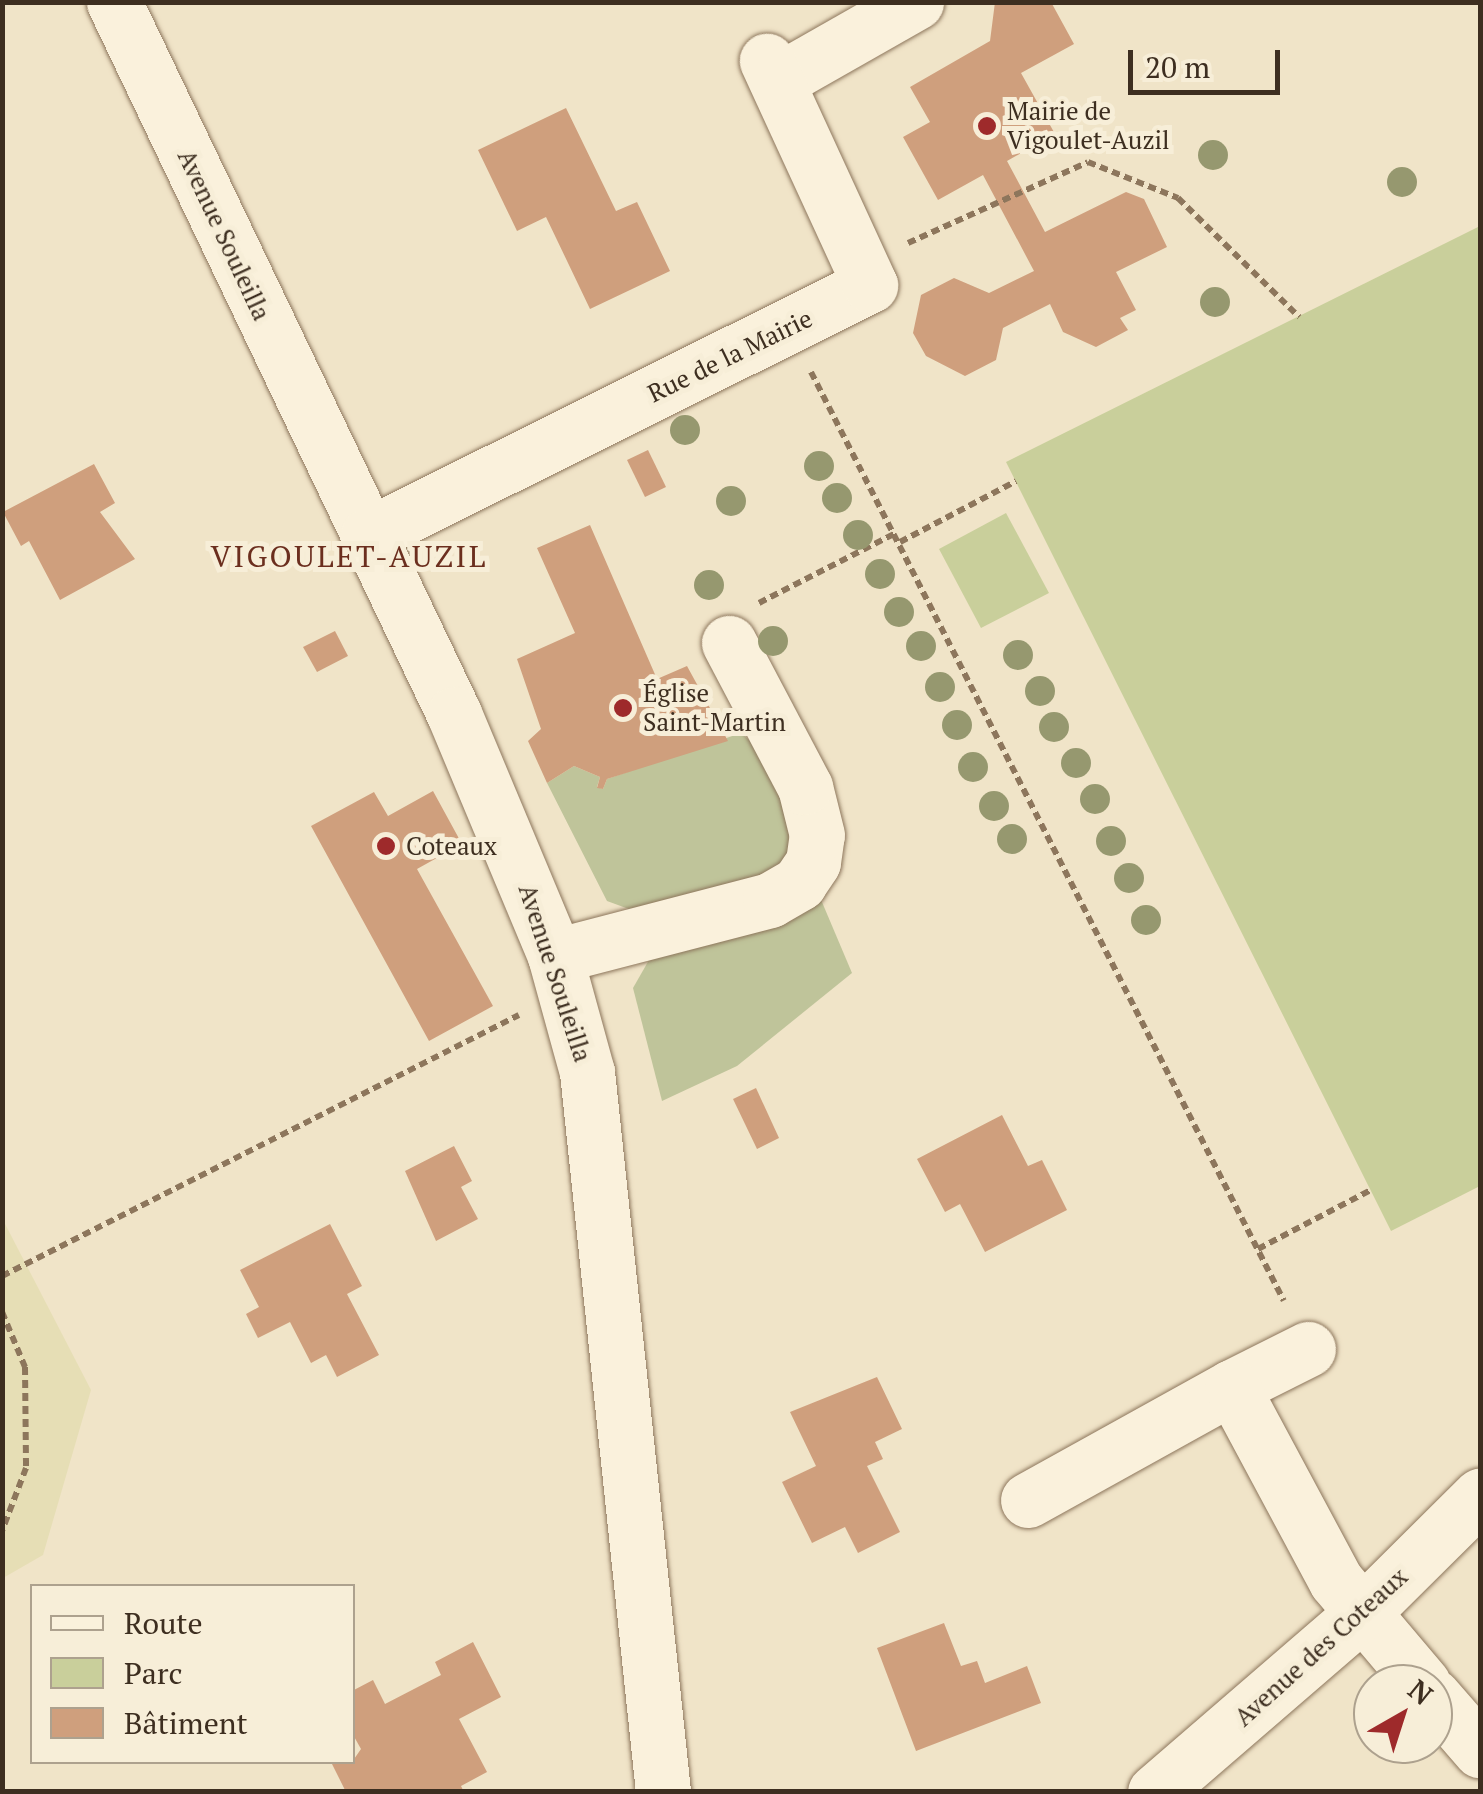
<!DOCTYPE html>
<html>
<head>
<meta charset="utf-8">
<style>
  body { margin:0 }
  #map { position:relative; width:1483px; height:1794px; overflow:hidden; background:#f0e4c8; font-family:"PT Serif",serif }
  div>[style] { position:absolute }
  .farmland>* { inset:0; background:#e6deb5 }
  .green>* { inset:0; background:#c9cf9b }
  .cemetery>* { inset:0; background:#bfc49a }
  .building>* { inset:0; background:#cf9f7d }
  .path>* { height:6px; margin-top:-3px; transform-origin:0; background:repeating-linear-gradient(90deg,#8d765c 0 8px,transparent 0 13px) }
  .roads { filter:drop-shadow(0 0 2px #8d765c) drop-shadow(0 0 2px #8d765c) }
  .minor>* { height:55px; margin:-27.5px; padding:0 27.5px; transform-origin:27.5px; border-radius:27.5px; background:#faf1dc }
  .trees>* { width:30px; height:30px; margin:-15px; border-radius:50%; background:#96986f }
  .dots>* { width:28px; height:28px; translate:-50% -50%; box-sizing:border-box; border:5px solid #f7eed8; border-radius:50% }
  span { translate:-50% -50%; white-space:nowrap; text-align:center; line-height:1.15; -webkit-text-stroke:10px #f7eed8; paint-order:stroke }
  .poi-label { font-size:25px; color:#3d2e20 }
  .left { translate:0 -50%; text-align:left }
  .street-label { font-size:25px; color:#3d2e20 }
  .quarter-label { font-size:30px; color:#6b2e1e; letter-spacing:2.5px }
  .frame { position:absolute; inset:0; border:5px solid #3d2e20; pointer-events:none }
  .legend { position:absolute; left:30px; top:1584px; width:325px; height:180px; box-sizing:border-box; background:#f7eed8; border:2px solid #ada18e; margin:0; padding:12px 18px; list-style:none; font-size:30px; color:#3d2e20 }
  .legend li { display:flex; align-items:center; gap:20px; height:50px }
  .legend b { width:50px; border:2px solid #ada18e }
  .north { position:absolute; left:1353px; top:1664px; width:100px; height:100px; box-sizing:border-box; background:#f7eed8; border:2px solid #ada18e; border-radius:50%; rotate:39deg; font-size:28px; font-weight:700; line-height:40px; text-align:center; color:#3d2e20 }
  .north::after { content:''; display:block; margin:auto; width:35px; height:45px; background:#9e2a2b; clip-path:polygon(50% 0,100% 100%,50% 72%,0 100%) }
  .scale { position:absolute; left:1128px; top:50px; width:152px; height:45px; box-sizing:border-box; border:5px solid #3d2e20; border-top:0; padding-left:12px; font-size:30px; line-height:35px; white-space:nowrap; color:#3d2e20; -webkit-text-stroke:8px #f7eed8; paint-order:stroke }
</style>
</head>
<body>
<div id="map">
  <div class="farmland">
    <div style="clip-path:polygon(2px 1218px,91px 1390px,43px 1555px,3px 1578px)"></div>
  </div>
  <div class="green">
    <div style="clip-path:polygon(1480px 226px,1480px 1186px,1391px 1231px,1006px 462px)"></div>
    <div style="clip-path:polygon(1006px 513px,1049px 593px,981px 628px,939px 549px)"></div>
  </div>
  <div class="cemetery">
    <div style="clip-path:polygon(741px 733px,764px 753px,793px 830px,786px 868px,648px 916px,607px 901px,547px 783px,574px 766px,600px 777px,597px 787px,603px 789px,607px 779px)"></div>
    <div style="clip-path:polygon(819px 895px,852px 973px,737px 1066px,662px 1101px,633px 988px,653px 953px)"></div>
  </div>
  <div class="building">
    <div style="clip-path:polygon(995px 2px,1051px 2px,1074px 44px,1021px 73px,1055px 134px,1007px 161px,1045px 232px,1126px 192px,1144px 199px,1167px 247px,1116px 272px,1136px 310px,1120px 318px,1128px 330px,1096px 347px,1063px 332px,1050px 304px,1003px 328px,996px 360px,965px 376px,926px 356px,913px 333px,921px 295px,954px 278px,989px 293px,1034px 271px,983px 175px,938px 200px,903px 137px,930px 122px,910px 87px,990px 41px)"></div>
    <div style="clip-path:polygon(566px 108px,616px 211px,637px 202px,670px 271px,590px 309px,546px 217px,517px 231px,478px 150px)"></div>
    <div style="clip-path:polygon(648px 450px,666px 487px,645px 497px,627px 460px)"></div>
    <div style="clip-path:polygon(94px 464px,115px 503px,100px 512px,135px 559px,60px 600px,29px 541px,21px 546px,3px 512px)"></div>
    <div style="clip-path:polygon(590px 525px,657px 679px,687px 666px,728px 741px,607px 779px,603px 789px,597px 788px,600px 777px,574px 766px,547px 783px,528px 741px,541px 729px,517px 659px,575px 633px,537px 548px)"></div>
    <div style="clip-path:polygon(335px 631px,348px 656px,317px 672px,303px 647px)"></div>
    <div style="clip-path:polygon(433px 791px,462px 844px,417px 869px,493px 1006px,429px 1041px,311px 826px,374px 792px,388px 816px)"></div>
    <div style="clip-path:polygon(756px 1088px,779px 1138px,757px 1149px,733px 1099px)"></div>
    <div style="clip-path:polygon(1002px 1115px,1028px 1166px,1042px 1160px,1067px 1210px,985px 1252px,960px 1204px,945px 1212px,917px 1159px)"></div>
    <div style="clip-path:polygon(454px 1146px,472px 1181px,461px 1187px,478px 1219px,436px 1241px,405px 1171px)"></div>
    <div style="clip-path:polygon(330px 1224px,362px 1286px,347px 1294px,379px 1355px,337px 1377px,326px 1355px,311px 1363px,290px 1322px,258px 1338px,246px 1314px,259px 1307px,240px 1270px)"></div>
    <div style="clip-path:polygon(877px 1377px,902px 1429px,875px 1442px,883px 1459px,867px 1466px,900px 1532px,858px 1553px,845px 1527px,812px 1543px,782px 1482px,816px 1466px,790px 1412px)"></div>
    <div style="clip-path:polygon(944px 1623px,961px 1666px,977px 1661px,985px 1683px,1027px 1666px,1041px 1703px,916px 1751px,877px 1648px)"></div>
    <div style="clip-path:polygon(473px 1642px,501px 1697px,459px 1719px,487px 1772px,461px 1786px,464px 1792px,346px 1792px,332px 1764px,352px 1762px,361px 1749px,352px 1733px,352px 1691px,373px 1680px,385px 1704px,441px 1675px,435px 1662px)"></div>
  </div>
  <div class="path">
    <div style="left:908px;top:243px;width:197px;rotate:-24.2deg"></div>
    <div style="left:1088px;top:162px;width:97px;rotate:21.8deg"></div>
    <div style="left:1178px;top:198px;width:170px;rotate:44.5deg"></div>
    <div style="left:811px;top:372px;width:1042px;rotate:63.02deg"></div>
    <div style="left:900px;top:542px;width:131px;rotate:-27.7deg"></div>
    <div style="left:759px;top:603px;width:154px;rotate:-27.1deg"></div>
    <div style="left:1258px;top:1249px;width:127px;rotate:-27.6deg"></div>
    <div style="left:2px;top:1276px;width:579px;rotate:-26.79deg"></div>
    <div style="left:2px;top:1312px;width:60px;rotate:67.3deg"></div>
    <div style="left:25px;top:1367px;width:101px;rotate:89.4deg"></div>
    <div style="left:26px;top:1468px;width:67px;rotate:110.9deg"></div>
  </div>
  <div class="roads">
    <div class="minor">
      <div style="left:114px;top:2px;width:789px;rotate:64.47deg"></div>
      <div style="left:454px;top:714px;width:262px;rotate:67.3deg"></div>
      <div style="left:555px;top:956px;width:120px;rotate:74.6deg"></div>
      <div style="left:587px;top:1072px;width:724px;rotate:83.97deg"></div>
      <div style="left:777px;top:81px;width:160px;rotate:-29.6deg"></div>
      <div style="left:368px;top:535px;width:561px;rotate:-26.47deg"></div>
      <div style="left:870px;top:285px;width:247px;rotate:-114.7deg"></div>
      <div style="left:555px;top:956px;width:222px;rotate:-14.6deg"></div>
      <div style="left:770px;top:900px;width:34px;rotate:-30deg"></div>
      <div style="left:799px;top:883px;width:25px;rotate:-56deg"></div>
      <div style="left:813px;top:862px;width:27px;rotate:-82deg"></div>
      <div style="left:817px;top:835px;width:49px;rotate:-104deg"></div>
      <div style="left:805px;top:787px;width:163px;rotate:-117.8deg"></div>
      <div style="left:1232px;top:1387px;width:85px;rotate:-26.6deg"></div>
      <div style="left:1028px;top:1500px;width:233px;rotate:-29deg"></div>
      <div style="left:1232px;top:1387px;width:220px;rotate:61.8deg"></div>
      <div style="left:1336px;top:1581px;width:135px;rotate:49.8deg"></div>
      <div style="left:1433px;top:1696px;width:72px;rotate:49deg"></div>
      <div style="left:1155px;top:1792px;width:272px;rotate:-40.8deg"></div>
      <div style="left:1361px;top:1614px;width:168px;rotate:-44.8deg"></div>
    </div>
  </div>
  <div class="trees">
    <div style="left:1213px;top:155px"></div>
    <div style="left:1402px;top:182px"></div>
    <div style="left:1215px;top:302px"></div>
    <div style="left:685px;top:430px"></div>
    <div style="left:819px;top:466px"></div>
    <div style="left:837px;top:498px"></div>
    <div style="left:731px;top:501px"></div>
    <div style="left:858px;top:535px"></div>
    <div style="left:880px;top:574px"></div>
    <div style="left:709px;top:585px"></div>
    <div style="left:899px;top:612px"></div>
    <div style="left:773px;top:641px"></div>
    <div style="left:921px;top:646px"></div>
    <div style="left:1018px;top:655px"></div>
    <div style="left:940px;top:687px"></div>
    <div style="left:1040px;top:691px"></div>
    <div style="left:957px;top:725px"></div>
    <div style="left:1054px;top:727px"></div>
    <div style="left:1076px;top:763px"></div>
    <div style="left:973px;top:767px"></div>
    <div style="left:1095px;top:799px"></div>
    <div style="left:994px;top:806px"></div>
    <div style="left:1012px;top:839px"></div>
    <div style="left:1111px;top:841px"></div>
    <div style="left:1129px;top:878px"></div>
    <div style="left:1146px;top:920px"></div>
  </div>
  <div class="dots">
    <div style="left:987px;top:126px;background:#9e2a2b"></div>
    <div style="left:623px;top:708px;background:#9e2a2b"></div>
    <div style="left:386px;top:846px;background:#9e2a2b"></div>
  </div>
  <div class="poi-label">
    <span class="left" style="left:1007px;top:126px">Mairie de<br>Vigoulet-Auzil</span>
    <span class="left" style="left:643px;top:708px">Église<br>Saint-Martin</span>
    <span class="left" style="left:406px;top:846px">Coteaux</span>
  </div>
  <div class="street-label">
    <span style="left:224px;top:235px;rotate:65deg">Avenue Souleilla</span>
    <span style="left:730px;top:356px;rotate:-26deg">Rue de la Mairie</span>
    <span style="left:555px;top:973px;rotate:72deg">Avenue Souleilla</span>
    <span style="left:1321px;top:1647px;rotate:-42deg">Avenue des Coteaux</span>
  </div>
  <div class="quarter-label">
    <span style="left:349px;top:556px">VIGOULET-AUZIL</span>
  </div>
  <div class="frame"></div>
  <ul class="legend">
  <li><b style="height:12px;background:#faf1dc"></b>Route</li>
  <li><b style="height:28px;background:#c9cf9b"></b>Parc</li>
  <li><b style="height:28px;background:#cf9f7d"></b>Bâtiment</li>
  </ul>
  <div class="north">N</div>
  <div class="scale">20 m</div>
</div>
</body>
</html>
